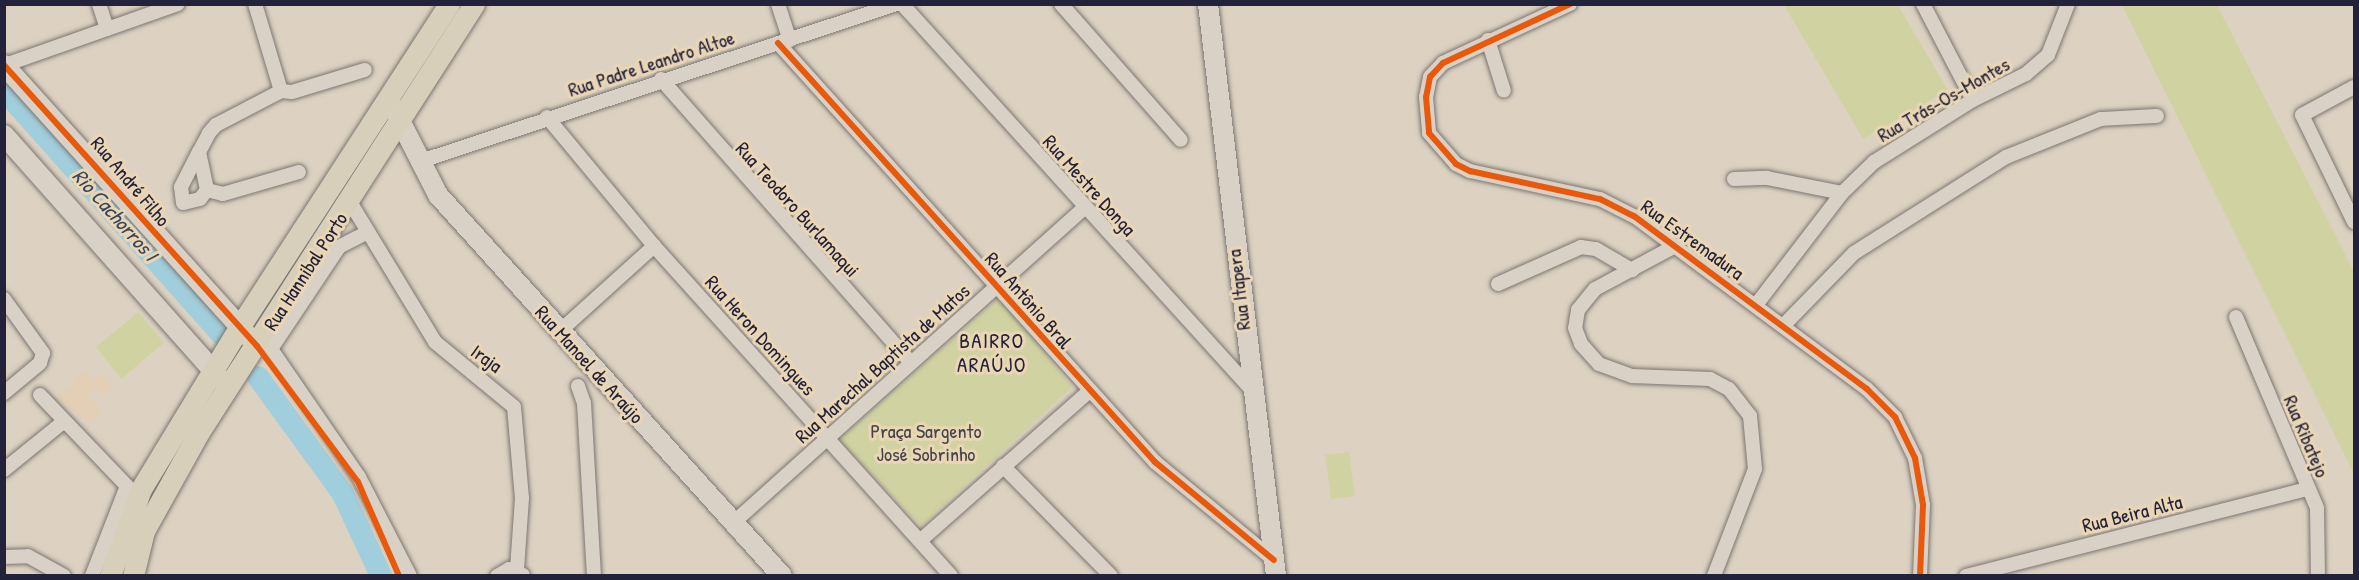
<!DOCTYPE html>
<html>
<head>
<meta charset="utf-8">
<style>
  body { margin:0 }
  #map { position:relative; width:2359px; height:580px; overflow:hidden; background:#ddd2c1; font-family:"Patrick Hand",sans-serif }
  div>[style] { position:absolute }
  .built>* { inset:0; background:#e3cfb6 }
  .green>* { inset:0; background:#d0d3a1 }
  .river>* { height:22px; margin:-11px; padding:0 11px; transform-origin:11px; border-radius:11px; background:#a1cedc }
  .roads { filter:drop-shadow(0 0 2px #7b7673) drop-shadow(0 0 2px #7b7673) }
  .street>* { height:14px; margin:-7px; padding:0 7px; transform-origin:7px; border-radius:7px; background:#d9d1c5 }
  .secondary>* { height:20px; margin:-10px; padding:0 10px; transform-origin:10px; border-radius:10px; background:#d9d1c5 }
  .primary>* { height:21px; margin:-10.5px; padding:0 10.5px; transform-origin:10.5px; border-radius:10.5px; background:#d8cfbb }
  .cycleway>* { height:6px; margin:-3px; padding:0 3px; transform-origin:3px; border-radius:3px; background:#e8590c }
  span { translate:-50% -50%; white-space:nowrap; text-align:center; line-height:1.15; -webkit-text-stroke:6px #ead6b4; paint-order:stroke }
  .street-label { font-size:20px; color:#22223b }
  .park-label { font-size:20px; color:#43454a }
  .water-label { font-size:21px; color:#36445e; font-style:italic }
  .neighbourhood-label { font-size:21px; color:#22223b; letter-spacing:1.5px }
  .frame { position:absolute; inset:0; border:6px solid #22223b; pointer-events:none }
</style>
</head>
<body>
<div id="map">
  <div class="built">
    <div style="clip-path:polygon(86px 370px,94px 380px,102px 374px,112px 385px,103px 395px,94px 387px,88px 395px,102px 410px,89px 423px,56px 399px)"></div>
  </div>
  <div class="green">
    <div style="clip-path:polygon(1784px 5px,1898px 5px,1948px 90px,1863px 139px)"></div>
    <div style="clip-path:polygon(2122px 5px,2217px 5px,2354px 271px,2354px 474px)"></div>
    <div style="clip-path:polygon(999px 298px,1072px 387px,921px 526px,839px 440px)"></div>
    <div style="clip-path:polygon(138px 312px,164px 343px,121px 379px,96px 347px)"></div>
    <div style="clip-path:polygon(1349px 452px,1355px 496px,1331px 499px,1325px 455px)"></div>
  </div>
  <div class="river">
    <div style="left:4px;top:90px;width:334px;rotate:48.3deg"></div>
    <div style="left:258px;top:377px;width:145px;rotate:54deg"></div>
    <div style="left:343px;top:494px;width:90px;rotate:65.1deg"></div>
  </div>
  <div class="roads">
    <div class="street">
      <div style="left:99px;top:4px;width:26px;rotate:72deg"></div>
      <div style="left:778px;top:4px;width:38px;rotate:72deg"></div>
      <div style="left:902px;top:4px;width:520px;rotate:47.81deg"></div>
      <div style="left:1061px;top:4px;width:181px;rotate:48.6deg"></div>
      <div style="left:1570px;top:4px;width:140px;rotate:155.1deg"></div>
      <div style="left:1443px;top:63px;width:19px;rotate:133deg"></div>
      <div style="left:1430px;top:77px;width:20px;rotate:101deg"></div>
      <div style="left:1426px;top:97px;width:36px;rotate:85deg"></div>
      <div style="left:1429px;top:133px;width:41px;rotate:48.9deg"></div>
      <div style="left:1456px;top:164px;width:16px;rotate:27deg"></div>
      <div style="left:1470px;top:171px;width:133px;rotate:12.2deg"></div>
      <div style="left:1600px;top:199px;width:38px;rotate:27deg"></div>
      <div style="left:1634px;top:216px;width:290px;rotate:36.6deg"></div>
      <div style="left:1867px;top:389px;width:40px;rotate:45deg"></div>
      <div style="left:1895px;top:417px;width:46px;rotate:64deg"></div>
      <div style="left:1915px;top:458px;width:48px;rotate:80.3deg"></div>
      <div style="left:1923px;top:505px;width:71px;rotate:92.4deg"></div>
      <div style="left:1923px;top:4px;width:108px;rotate:62.5deg"></div>
      <div style="left:1488px;top:40px;width:53px;rotate:72.6deg"></div>
      <div style="left:778px;top:43px;width:564px;rotate:48.02deg"></div>
      <div style="left:1155px;top:462px;width:154px;rotate:39.5deg"></div>
      <div style="left:5px;top:65px;width:183px;rotate:-19.4deg"></div>
      <div style="left:661px;top:79px;width:376px;rotate:48.6deg"></div>
      <div style="left:2354px;top:87px;width:59px;rotate:151.7deg"></div>
      <div style="left:2302px;top:115px;width:119px;rotate:64.1deg"></div>
      <div style="left:281px;top:91px;width:11px;rotate:5deg"></div>
      <div style="left:292px;top:92px;width:76px;rotate:-16.8deg"></div>
      <div style="left:547px;top:117px;width:168px;rotate:50.3deg"></div>
      <div style="left:654px;top:246px;width:444px;rotate:48deg"></div>
      <div style="left:199px;top:152px;width:39px;rotate:78deg"></div>
      <div style="left:207px;top:190px;width:11px;rotate:128deg"></div>
      <div style="left:200px;top:199px;width:17px;rotate:167deg"></div>
      <div style="left:183px;top:203px;width:16px;rotate:-97deg"></div>
      <div style="left:181px;top:187px;width:39px;rotate:-63deg"></div>
      <div style="left:199px;top:152px;width:21px;rotate:-62deg"></div>
      <div style="left:209px;top:133px;width:11px;rotate:-49deg"></div>
      <div style="left:216px;top:125px;width:73px;rotate:-27.6deg"></div>
      <div style="left:281px;top:91px;width:91px;rotate:-106.6deg"></div>
      <div style="left:418px;top:162px;width:504px;rotate:-18.26deg"></div>
      <div style="left:1734px;top:179px;width:33px;rotate:-2deg"></div>
      <div style="left:1767px;top:178px;width:76px;rotate:11.3deg"></div>
      <div style="left:207px;top:190px;width:16px;rotate:14deg"></div>
      <div style="left:223px;top:194px;width:79px;rotate:-16.1deg"></div>
      <div style="left:350px;top:202px;width:164px;rotate:58.7deg"></div>
      <div style="left:435px;top:342px;width:102px;rotate:39.4deg"></div>
      <div style="left:514px;top:407px;width:91px;rotate:85deg"></div>
      <div style="left:522px;top:498px;width:72px;rotate:94deg"></div>
      <div style="left:368px;top:232px;width:33px;rotate:153deg"></div>
      <div style="left:339px;top:247px;width:123px;rotate:123.7deg"></div>
      <div style="left:271px;top:349px;width:155px;rotate:55.5deg"></div>
      <div style="left:359px;top:477px;width:111px;rotate:62.7deg"></div>
      <div style="left:1675px;top:246px;width:91px;rotate:151.7deg"></div>
      <div style="left:1595px;top:289px;width:27px;rotate:129deg"></div>
      <div style="left:1578px;top:310px;width:18px;rotate:99deg"></div>
      <div style="left:1575px;top:328px;width:17px;rotate:69deg"></div>
      <div style="left:1581px;top:344px;width:27px;rotate:48deg"></div>
      <div style="left:1599px;top:364px;width:35px;rotate:20deg"></div>
      <div style="left:1632px;top:376px;width:78px;rotate:2.2deg"></div>
      <div style="left:1710px;top:379px;width:21px;rotate:28deg"></div>
      <div style="left:1729px;top:389px;width:34px;rotate:52deg"></div>
      <div style="left:1750px;top:416px;width:53px;rotate:84.6deg"></div>
      <div style="left:1755px;top:469px;width:115px;rotate:111deg"></div>
      <div style="left:1498px;top:284px;width:91px;rotate:-24deg"></div>
      <div style="left:1581px;top:247px;width:15px;rotate:8deg"></div>
      <div style="left:1596px;top:249px;width:42px;rotate:30.3deg"></div>
      <div style="left:4px;top:299px;width:67px;rotate:54.2deg"></div>
      <div style="left:43px;top:353px;width:10px;rotate:107deg"></div>
      <div style="left:40px;top:363px;width:47px;rotate:140.2deg"></div>
      <div style="left:1756px;top:305px;width:141px;rotate:-52.5deg"></div>
      <div style="left:1842px;top:193px;width:45px;rotate:-44.1deg"></div>
      <div style="left:1874px;top:162px;width:117px;rotate:-32.1deg"></div>
      <div style="left:1973px;top:100px;width:59px;rotate:-26.1deg"></div>
      <div style="left:2026px;top:74px;width:29px;rotate:-41deg"></div>
      <div style="left:2048px;top:55px;width:55px;rotate:-68.6deg"></div>
      <div style="left:2236px;top:317px;width:207px;rotate:67deg"></div>
      <div style="left:2317px;top:508px;width:68px;rotate:89.2deg"></div>
      <div style="left:1783px;top:326px;width:102px;rotate:-45.8deg"></div>
      <div style="left:1854px;top:253px;width:180px;rotate:-32.3deg"></div>
      <div style="left:2006px;top:157px;width:102px;rotate:-21.8deg"></div>
      <div style="left:2101px;top:119px;width:56px;rotate:-3.1deg"></div>
      <div style="left:560px;top:331px;width:127px;rotate:-42.1deg"></div>
      <div style="left:578px;top:386px;width:18px;rotate:71deg"></div>
      <div style="left:584px;top:403px;width:173px;rotate:86.7deg"></div>
      <div style="left:40px;top:395px;width:126px;rotate:46.3deg"></div>
      <div style="left:127px;top:486px;width:97px;rotate:111.3deg"></div>
      <div style="left:1003px;top:466px;width:154px;rotate:45.5deg"></div>
      <div style="left:4px;top:470px;width:76px;rotate:-39.1deg"></div>
      <div style="left:733px;top:523px;width:472px;rotate:-41.9deg"></div>
      <div style="left:921px;top:540px;width:223px;rotate:-41.5deg"></div>
      <div style="left:4px;top:557px;width:24px;rotate:-2deg"></div>
      <div style="left:28px;top:556px;width:41px;rotate:29.1deg"></div>
      <div style="left:497px;top:576px;width:14px;rotate:-30deg"></div>
      <div style="left:509px;top:569px;width:15px;rotate:23deg"></div>
      <div style="left:1966px;top:576px;width:353px;rotate:-14.3deg"></div>
    </div>
    <div class="secondary">
      <div style="left:1208px;top:4px;width:576px;rotate:83.22deg"></div>
      <div style="left:4px;top:65px;width:378px;rotate:48deg"></div>
      <div style="left:393px;top:107px;width:99px;rotate:62.9deg"></div>
      <div style="left:438px;top:195px;width:513px;rotate:47.92deg"></div>
      <div style="left:4px;top:135px;width:330px;rotate:48.4deg"></div>
    </div>
    <div class="primary">
      <div style="left:110px;top:576px;width:92px;rotate:-70.4deg"></div>
      <div style="left:141px;top:489px;width:191px;rotate:-58.7deg"></div>
      <div style="left:240px;top:326px;width:384px;rotate:-57deg"></div>
      <div style="left:133px;top:576px;width:46px;rotate:-76.3deg"></div>
      <div style="left:144px;top:531px;width:113px;rotate:-60.9deg"></div>
      <div style="left:199px;top:432px;width:509px;rotate:-57.28deg"></div>
    </div>
  </div>
  <div class="cycleway">
    <div style="left:1570px;top:4px;width:140px;rotate:155.1deg"></div>
    <div style="left:1443px;top:63px;width:19px;rotate:133deg"></div>
    <div style="left:1430px;top:77px;width:20px;rotate:101deg"></div>
    <div style="left:1426px;top:97px;width:36px;rotate:85deg"></div>
    <div style="left:1429px;top:133px;width:41px;rotate:48.9deg"></div>
    <div style="left:1456px;top:164px;width:16px;rotate:27deg"></div>
    <div style="left:1470px;top:171px;width:133px;rotate:12.2deg"></div>
    <div style="left:1600px;top:199px;width:38px;rotate:27deg"></div>
    <div style="left:1634px;top:216px;width:290px;rotate:36.6deg"></div>
    <div style="left:1867px;top:389px;width:40px;rotate:45deg"></div>
    <div style="left:1895px;top:417px;width:46px;rotate:64deg"></div>
    <div style="left:1915px;top:458px;width:48px;rotate:80.3deg"></div>
    <div style="left:1923px;top:505px;width:71px;rotate:92.4deg"></div>
    <div style="left:778px;top:43px;width:564px;rotate:48.02deg"></div>
    <div style="left:1155px;top:462px;width:154px;rotate:39.5deg"></div>
    <div style="left:4px;top:65px;width:378px;rotate:48deg"></div>
    <div style="left:257px;top:346px;width:169px;rotate:53.4deg"></div>
    <div style="left:358px;top:482px;width:103px;rotate:66.4deg"></div>
  </div>
  <div class="street-label">
    <span style="left:651px;top:63px;rotate:-18deg">Rua Padre Leandro Altoe</span>
    <span style="left:1943px;top:99px;rotate:-30deg">Rua Trás-Os-Montes</span>
    <span style="left:131px;top:181px;rotate:50deg">Rua André Filho</span>
    <span style="left:1090px;top:185px;rotate:48deg">Rua Mestre Donga</span>
    <span style="left:798px;top:209px;rotate:48deg">Rua Teodoro Burlamaqui</span>
    <span style="left:1693px;top:239px;rotate:36deg">Rua Estremadura</span>
    <span style="left:305px;top:271px;rotate:-57deg">Rua Hannibal Porto</span>
    <span style="left:1238px;top:290px;rotate:-97deg">Rua Itapera</span>
    <span style="left:1029px;top:300px;rotate:49deg">Rua Antônio Bral</span>
    <span style="left:761px;top:335px;rotate:48deg">Rua Heron Domingues</span>
    <span style="left:487px;top:358px;rotate:36deg">Iraja</span>
    <span style="left:882px;top:363px;rotate:-42deg">Rua Marechal Baptista de Matos</span>
    <span style="left:590px;top:364px;rotate:48deg">Rua Manoel de Araújo</span>
    <span style="left:2307px;top:436px;rotate:67deg">Rua Ribatejo</span>
    <span style="left:2132px;top:513px;rotate:-14deg">Rua Beira Alta</span>
  </div>
  <div class="park-label">
    <span style="left:926px;top:442px">Praça Sargento<br>José Sobrinho</span>
  </div>
  <div class="water-label">
    <span style="left:115px;top:215px;rotate:48deg">Rio Cachorros I</span>
  </div>
  <div class="neighbourhood-label">
    <span style="left:992px;top:353px">BAIRRO<br>ARAÚJO</span>
  </div>
  <div class="frame"></div>
</div>
</body>
</html>
